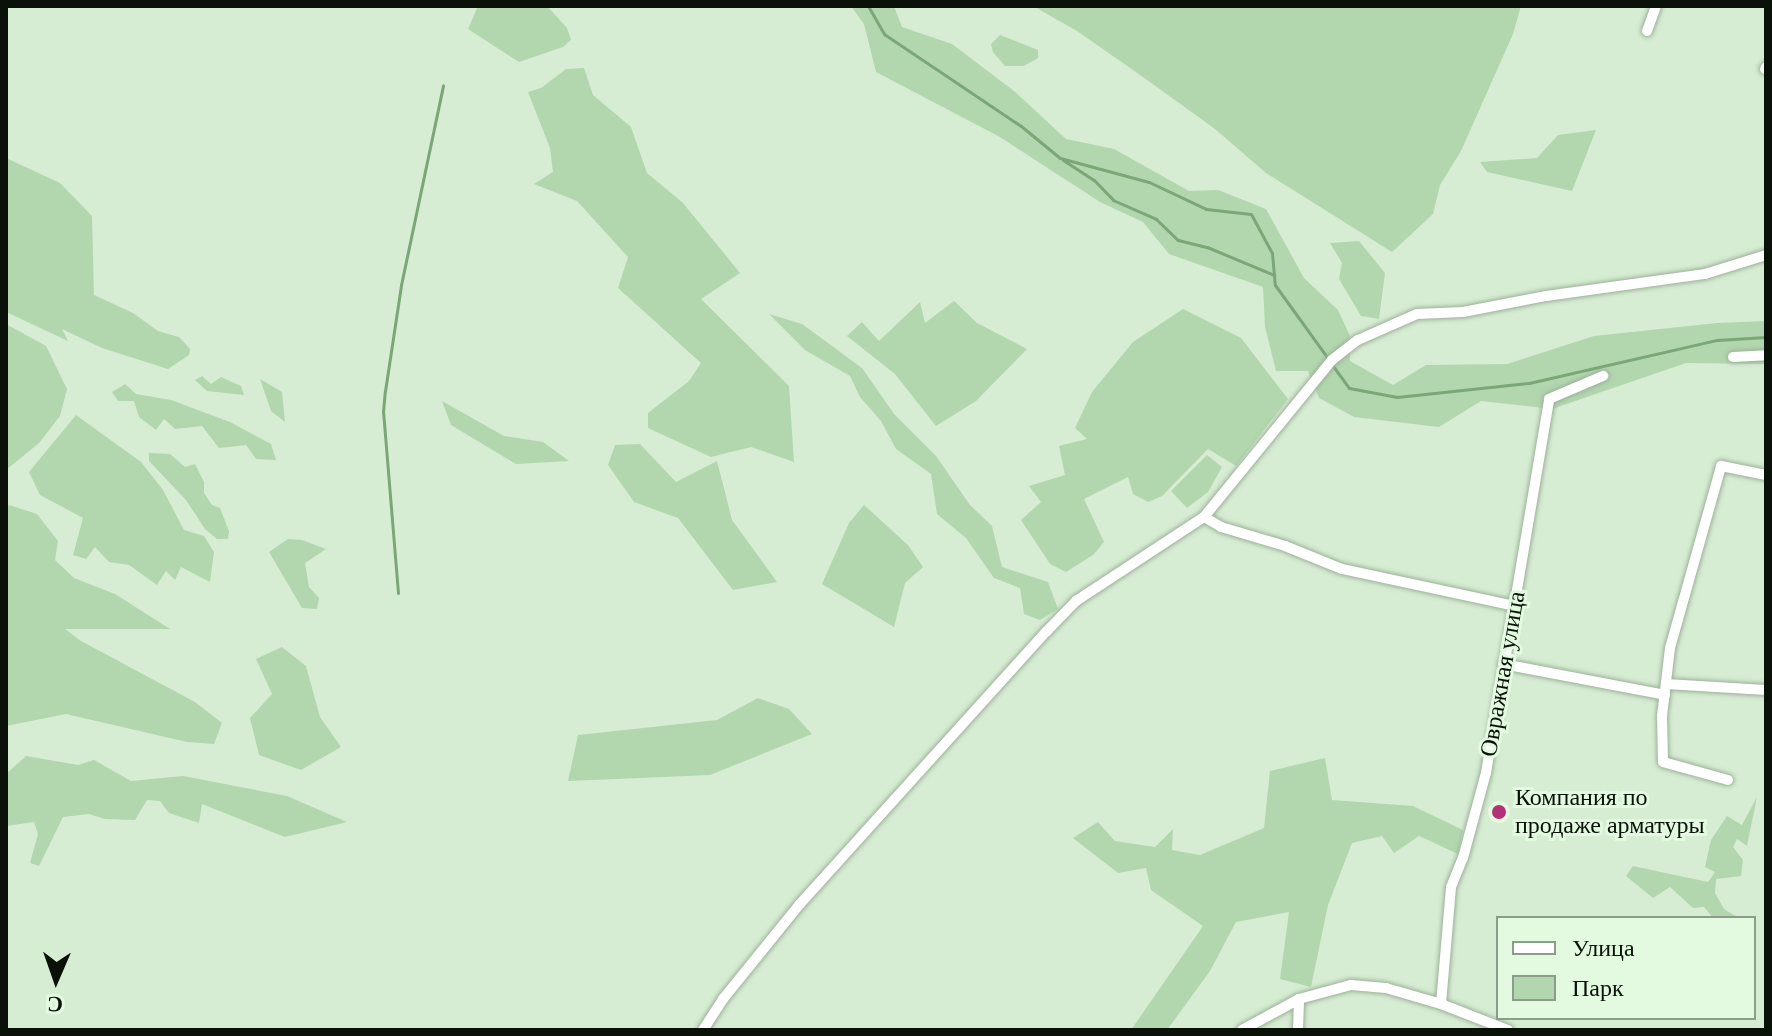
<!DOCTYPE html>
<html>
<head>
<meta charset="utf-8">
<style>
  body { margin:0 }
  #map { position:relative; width:1772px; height:1036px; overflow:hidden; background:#d6ecd3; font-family:Georgia,serif }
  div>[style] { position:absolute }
  .green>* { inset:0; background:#b2d7ae }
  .stream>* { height:3px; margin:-1.5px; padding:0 1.5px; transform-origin:1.5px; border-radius:1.5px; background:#7ba677 }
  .roads { filter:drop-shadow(0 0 2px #9cb199) drop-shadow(0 0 2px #9cb199) }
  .street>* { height:10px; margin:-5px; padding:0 5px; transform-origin:5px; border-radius:5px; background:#fff }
  .dots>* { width:22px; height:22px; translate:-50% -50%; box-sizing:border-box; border:4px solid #e3f9e0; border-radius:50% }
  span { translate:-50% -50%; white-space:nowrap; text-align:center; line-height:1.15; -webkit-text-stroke:6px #e3f9e0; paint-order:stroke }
  .street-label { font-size:24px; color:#0a1109 }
  .poi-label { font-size:24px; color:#0a1109 }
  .left { translate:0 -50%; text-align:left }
  .frame { position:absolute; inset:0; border:8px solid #0a1109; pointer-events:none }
  .legend { position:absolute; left:1496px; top:916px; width:260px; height:104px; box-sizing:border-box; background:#e3f9e0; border:2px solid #8c9c8a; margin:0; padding:10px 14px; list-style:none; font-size:24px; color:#0a1109 }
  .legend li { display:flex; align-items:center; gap:16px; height:40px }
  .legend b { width:40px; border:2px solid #8c9c8a }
  .north { position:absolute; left:16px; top:940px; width:80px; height:80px; -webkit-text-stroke:6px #e3f9e0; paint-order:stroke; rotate:182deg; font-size:22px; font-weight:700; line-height:32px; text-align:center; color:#0a1109 }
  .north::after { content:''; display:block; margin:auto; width:28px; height:36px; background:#0a1109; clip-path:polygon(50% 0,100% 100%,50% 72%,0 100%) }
</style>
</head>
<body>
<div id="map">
  <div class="green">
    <div style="clip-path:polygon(478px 6px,547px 6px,567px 28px,571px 40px,563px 47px,519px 62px,468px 29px)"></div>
    <div style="clip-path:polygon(851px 6px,894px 6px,902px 27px,952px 44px,1014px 91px,1066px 139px,1114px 149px,1189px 191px,1218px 190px,1266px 209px,1304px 278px,1338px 310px,1350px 336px,1350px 361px,1393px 385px,1426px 365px,1507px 364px,1594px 336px,1717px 323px,1766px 321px,1766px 364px,1686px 363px,1552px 409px,1481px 401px,1439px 427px,1354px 417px,1319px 398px,1308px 371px,1276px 371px,1265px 327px,1263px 287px,1169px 254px,1143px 222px,1100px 202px,1000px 137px,876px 72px,864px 24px)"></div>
    <div style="clip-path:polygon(1033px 6px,1521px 6px,1513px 34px,1461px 151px,1440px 185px,1433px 214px,1392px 252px,1266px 173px,1215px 129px,1143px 77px,1077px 31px)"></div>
    <div style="clip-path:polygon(1000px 35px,1038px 50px,1038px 58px,1024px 66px,1005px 66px,993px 52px,991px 44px)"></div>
    <div style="clip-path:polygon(584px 68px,593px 95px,631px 127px,647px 173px,683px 203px,740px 273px,701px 299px,789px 386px,794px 462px,751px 447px,711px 457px,648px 428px,648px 413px,689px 381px,701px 363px,618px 288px,628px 257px,577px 201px,534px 184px,553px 172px,550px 148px,528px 92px,541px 88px,566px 69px)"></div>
    <div style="clip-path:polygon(1596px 130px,1572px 191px,1487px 172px,1480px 162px,1537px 158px,1558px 135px)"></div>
    <div style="clip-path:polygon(6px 158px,60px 183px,92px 216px,94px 295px,133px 313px,158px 331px,179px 337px,190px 349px,189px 355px,168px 369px,102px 348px,62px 329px,68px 341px,6px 312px)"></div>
    <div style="clip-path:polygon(1359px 241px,1385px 273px,1379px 319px,1361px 316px,1339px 279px,1342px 263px,1330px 243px)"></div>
    <div style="clip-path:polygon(954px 301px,977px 323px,1027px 349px,976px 401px,936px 426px,895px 374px,847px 336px,862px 322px,879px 341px,920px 302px,925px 323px)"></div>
    <div style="clip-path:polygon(1183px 309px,1241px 338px,1288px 399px,1236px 466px,1208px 449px,1162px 496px,1148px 502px,1133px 494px,1128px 477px,1084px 499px,1104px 542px,1093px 555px,1066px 572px,1050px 564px,1021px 520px,1041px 502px,1029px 486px,1065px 475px,1059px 446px,1087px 439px,1075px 428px,1092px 392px,1133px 342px)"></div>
    <div style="clip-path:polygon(769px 314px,802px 324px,862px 368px,894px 414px,936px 456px,970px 505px,992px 526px,1002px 567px,1048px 582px,1058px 609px,1040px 620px,1024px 614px,1020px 588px,994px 578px,966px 538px,937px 514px,931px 474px,896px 449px,881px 421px,860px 397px,850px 376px,805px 350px)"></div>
    <div style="clip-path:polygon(6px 324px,46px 346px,67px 389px,60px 416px,39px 443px,6px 470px)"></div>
    <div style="clip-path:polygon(202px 376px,211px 384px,221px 377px,241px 386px,244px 395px,207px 391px,195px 380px)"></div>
    <div style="clip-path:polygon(260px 379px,282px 392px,285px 422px,271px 411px)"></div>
    <div style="clip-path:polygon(125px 384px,136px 394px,171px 400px,230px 422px,271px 444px,276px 460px,256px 459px,246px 445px,219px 448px,202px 426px,175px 429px,164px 419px,156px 430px,139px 417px,134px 401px,118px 401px,112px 392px)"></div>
    <div style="clip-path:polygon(442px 401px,504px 436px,543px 442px,569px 461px,516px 464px,451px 425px)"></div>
    <div style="clip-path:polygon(76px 415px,141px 462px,163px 490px,184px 530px,204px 536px,214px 552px,210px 582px,181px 567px,175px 580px,166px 571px,157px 585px,129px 565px,109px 562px,95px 547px,86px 559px,73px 555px,83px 518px,40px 495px,29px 472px)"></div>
    <div style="clip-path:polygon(640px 444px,676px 482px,717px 461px,732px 520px,777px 582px,733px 590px,678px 518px,634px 502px,608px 465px,615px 445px)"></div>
    <div style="clip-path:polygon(149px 453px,170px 454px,185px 467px,195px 464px,204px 482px,204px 493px,212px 505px,220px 508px,229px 531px,228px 539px,217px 539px,205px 529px,186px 500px,149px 461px)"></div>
    <div style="clip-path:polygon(1207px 455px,1222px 467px,1208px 492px,1187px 508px,1171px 491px)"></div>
    <div style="clip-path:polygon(9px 505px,37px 514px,58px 541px,55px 560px,74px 578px,115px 594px,170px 629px,65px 629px,81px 641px,195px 702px,222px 723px,214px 744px,187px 742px,66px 714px,6px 726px,6px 509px)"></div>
    <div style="clip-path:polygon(864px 505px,908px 545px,923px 567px,905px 583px,894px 627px,822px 584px,849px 523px)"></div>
    <div style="clip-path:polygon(288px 539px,302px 540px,326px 549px,305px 563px,309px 587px,319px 598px,317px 609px,302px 608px,269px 552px)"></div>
    <div style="clip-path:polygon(282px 647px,306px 666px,320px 717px,341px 747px,301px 770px,259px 755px,250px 718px,272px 694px,256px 659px)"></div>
    <div style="clip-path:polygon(758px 698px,789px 709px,812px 734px,710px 775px,568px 781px,578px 735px,717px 720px)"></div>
    <div style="clip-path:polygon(26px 756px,78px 765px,94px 760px,131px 781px,183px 776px,287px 796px,347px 822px,285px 837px,202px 804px,199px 823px,169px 813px,160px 801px,147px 800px,135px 820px,105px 819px,89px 814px,63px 817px,39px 866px,30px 863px,38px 834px,34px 822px,6px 826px,6px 774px)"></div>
    <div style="clip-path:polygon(1325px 758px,1332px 800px,1413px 806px,1463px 830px,1458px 854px,1419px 836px,1394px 853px,1382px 836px,1352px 843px,1328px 905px,1311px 987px,1280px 979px,1289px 912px,1236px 922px,1210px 971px,1167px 1030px,1131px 1030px,1203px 926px,1151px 890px,1146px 868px,1118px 873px,1073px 838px,1098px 822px,1115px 841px,1155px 847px,1173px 829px,1172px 850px,1200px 855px,1264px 828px,1270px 771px)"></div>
    <div style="clip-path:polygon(1757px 797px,1747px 846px,1737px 839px,1733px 847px,1743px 860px,1741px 876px,1716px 879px,1715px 893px,1724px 909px,1739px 918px,1713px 918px,1704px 907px,1693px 908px,1670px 887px,1653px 898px,1626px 876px,1633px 866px,1708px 882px,1715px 872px,1705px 867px,1711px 840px,1727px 816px,1742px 825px)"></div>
  </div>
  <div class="stream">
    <div style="left:868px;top:6px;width:32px;rotate:60deg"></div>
    <div style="left:884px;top:34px;width:165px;rotate:33.9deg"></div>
    <div style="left:1021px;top:126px;width:50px;rotate:39.4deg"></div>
    <div style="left:1060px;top:158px;width:92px;rotate:15.1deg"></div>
    <div style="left:1149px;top:182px;width:63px;rotate:25.3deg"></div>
    <div style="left:1206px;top:209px;width:45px;rotate:6.3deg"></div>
    <div style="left:1251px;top:214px;width:44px;rotate:61.7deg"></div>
    <div style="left:1272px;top:253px;width:32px;rotate:85deg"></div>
    <div style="left:1275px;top:285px;width:92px;rotate:54.2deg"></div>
    <div style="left:1063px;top:160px;width:37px;rotate:33deg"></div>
    <div style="left:1094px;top:180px;width:28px;rotate:46deg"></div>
    <div style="left:1113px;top:200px;width:47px;rotate:23.8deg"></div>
    <div style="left:1156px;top:219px;width:30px;rotate:44deg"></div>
    <div style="left:1178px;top:240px;width:30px;rotate:14deg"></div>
    <div style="left:1207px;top:247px;width:73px;rotate:22.7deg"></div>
    <div style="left:1333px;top:366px;width:27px;rotate:54deg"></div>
    <div style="left:1349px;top:388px;width:49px;rotate:10.6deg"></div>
    <div style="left:1397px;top:397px;width:133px;rotate:-6.1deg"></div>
    <div style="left:1529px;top:383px;width:193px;rotate:-12.9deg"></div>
    <div style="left:1717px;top:340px;width:49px;rotate:-3.5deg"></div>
    <div style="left:398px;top:593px;width:182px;rotate:-94.7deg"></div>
    <div style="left:383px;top:412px;width:21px;rotate:-85deg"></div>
    <div style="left:385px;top:391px;width:107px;rotate:-81.4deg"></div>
    <div style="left:401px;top:285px;width:204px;rotate:-78.1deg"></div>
  </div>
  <div class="roads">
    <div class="street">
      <div style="left:1647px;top:31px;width:27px;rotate:-70deg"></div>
      <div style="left:1765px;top:69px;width:2px;rotate:-63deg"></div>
      <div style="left:1733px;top:357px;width:33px;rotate:-3deg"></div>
      <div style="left:1204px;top:517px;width:20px;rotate:30deg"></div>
      <div style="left:1221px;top:527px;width:67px;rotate:16.5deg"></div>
      <div style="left:1285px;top:546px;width:61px;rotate:22deg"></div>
      <div style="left:1342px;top:569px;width:176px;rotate:12.1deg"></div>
      <div style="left:1503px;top:664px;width:165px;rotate:10.8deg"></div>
      <div style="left:1666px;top:684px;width:100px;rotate:3.4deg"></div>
      <div style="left:1728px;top:780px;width:67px;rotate:-164.5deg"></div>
      <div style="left:1663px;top:762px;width:46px;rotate:-91.2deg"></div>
      <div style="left:1662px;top:716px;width:68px;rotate:-83.3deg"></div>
      <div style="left:1670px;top:648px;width:189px;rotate:-74.3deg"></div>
      <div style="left:1721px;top:466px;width:46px;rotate:11.3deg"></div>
      <div style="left:1441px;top:1004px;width:117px;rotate:-85.1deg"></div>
      <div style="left:1451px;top:887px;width:31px;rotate:-68deg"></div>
      <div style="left:1463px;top:858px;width:88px;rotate:-74.9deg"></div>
      <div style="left:1486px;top:773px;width:379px;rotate:-80.4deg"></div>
      <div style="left:1549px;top:399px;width:59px;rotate:-23.1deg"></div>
      <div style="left:703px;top:1030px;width:37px;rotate:-57deg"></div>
      <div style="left:723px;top:999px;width:122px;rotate:-51deg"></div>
      <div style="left:800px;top:904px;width:367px;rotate:-47.9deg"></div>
      <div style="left:1046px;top:632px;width:43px;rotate:-45.9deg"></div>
      <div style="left:1076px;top:601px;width:153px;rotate:-33.3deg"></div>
      <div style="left:1204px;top:517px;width:203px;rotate:-50.8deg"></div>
      <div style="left:1332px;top:360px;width:33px;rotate:-38deg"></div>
      <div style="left:1358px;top:340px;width:64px;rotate:-23.8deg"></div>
      <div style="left:1417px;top:314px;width:46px;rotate:-2.5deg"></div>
      <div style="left:1463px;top:312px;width:85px;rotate:-10.9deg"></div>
      <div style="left:1546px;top:296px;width:161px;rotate:-7.9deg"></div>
      <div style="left:1705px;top:274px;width:64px;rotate:-17.3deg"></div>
      <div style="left:1242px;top:1030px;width:65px;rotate:-28.5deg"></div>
      <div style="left:1299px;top:999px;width:54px;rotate:-15.1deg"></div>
      <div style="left:1351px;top:985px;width:35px;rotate:5deg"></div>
      <div style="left:1386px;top:988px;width:57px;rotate:16.2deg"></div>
      <div style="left:1441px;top:1004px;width:72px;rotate:21.2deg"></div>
      <div style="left:1298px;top:1030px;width:31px;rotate:-88deg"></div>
    </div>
  </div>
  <div class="dots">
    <div style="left:1499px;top:812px;background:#b43077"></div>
  </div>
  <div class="street-label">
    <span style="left:1503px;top:674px;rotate:-80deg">Овражная улица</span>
  </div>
  <div class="poi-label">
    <span class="left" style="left:1515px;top:812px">Компания по<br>продаже арматуры</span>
  </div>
  <div class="frame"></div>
  <ul class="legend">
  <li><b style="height:10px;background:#fff"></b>Улица</li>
  <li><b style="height:22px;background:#b2d7ae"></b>Парк</li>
  </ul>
  <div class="north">С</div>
</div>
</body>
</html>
